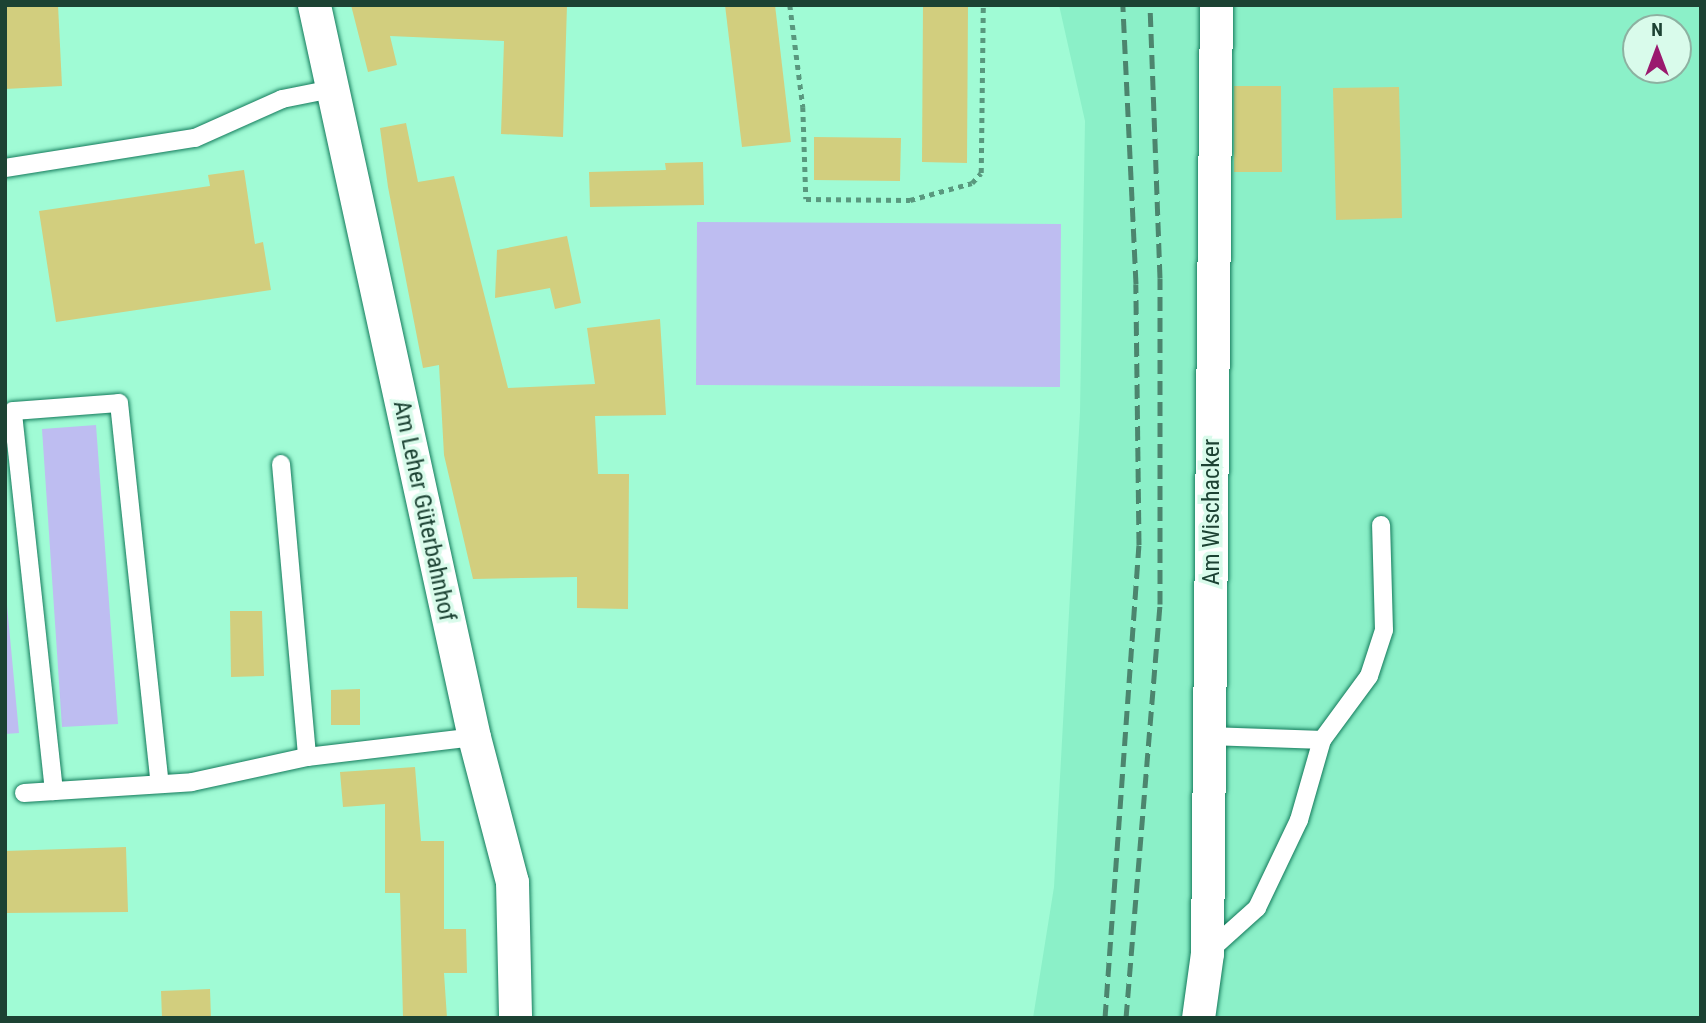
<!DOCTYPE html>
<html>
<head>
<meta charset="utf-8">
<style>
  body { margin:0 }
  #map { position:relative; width:1706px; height:1023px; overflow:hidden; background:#a0fbd5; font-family:"Roboto Condensed",sans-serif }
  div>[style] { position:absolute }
  .built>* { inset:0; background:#8bf0c8 }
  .green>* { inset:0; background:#bebdf1 }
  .building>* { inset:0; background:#d2ce7e }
  .path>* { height:4.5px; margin-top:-2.25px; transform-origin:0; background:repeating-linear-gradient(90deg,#59987e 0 5px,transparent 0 10px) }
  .roads { filter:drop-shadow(0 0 2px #147b5c) drop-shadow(0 0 2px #147b5c) }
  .lane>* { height:18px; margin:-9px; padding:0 9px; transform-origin:9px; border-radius:9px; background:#fff }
  .street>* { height:33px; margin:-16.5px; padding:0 16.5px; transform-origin:16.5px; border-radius:16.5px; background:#fff }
  .rail>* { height:5px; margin-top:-2.5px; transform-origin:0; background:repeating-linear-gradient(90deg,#4c856e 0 14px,transparent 0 21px) }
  span { translate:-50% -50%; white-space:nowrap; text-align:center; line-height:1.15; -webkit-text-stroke:7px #d9fbeb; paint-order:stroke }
  .street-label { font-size:24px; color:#1c4233 }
  .frame { position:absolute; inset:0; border:7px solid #1c4233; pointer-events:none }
  .north { position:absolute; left:1622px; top:14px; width:70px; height:70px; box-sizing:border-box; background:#d9fbeb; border:2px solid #8db1a1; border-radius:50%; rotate:0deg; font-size:19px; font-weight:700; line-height:28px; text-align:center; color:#1c4233 }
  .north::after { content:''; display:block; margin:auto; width:24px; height:32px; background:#9a196e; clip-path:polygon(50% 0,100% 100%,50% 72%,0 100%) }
</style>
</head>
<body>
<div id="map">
  <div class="built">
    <div style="clip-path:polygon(evenodd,1059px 5px,1701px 5px,1701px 1018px,1033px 1018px,1054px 887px,1080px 412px,1085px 121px,1059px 5px,1636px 28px,1678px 28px,1678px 70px,1636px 70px,1636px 28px)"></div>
  </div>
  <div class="green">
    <div style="clip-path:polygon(697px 222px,1061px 224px,1060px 387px,696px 385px)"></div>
    <div style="clip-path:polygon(96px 425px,118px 724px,62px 727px,42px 429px)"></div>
    <div style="clip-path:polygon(5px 584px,19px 733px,5px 734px)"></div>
  </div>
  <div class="building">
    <div style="clip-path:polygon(5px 5px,58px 5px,62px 86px,5px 89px)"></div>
    <div style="clip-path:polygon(351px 5px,567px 5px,563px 137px,501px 134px,504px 41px,390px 36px,397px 65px,368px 72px)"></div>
    <div style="clip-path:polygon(725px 5px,775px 5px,791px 142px,742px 147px)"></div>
    <div style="clip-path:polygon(923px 5px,968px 5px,967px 163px,922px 162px)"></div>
    <div style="clip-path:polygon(1234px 86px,1281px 86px,1282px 172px,1234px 172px)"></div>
    <div style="clip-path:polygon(1399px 87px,1402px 218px,1336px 220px,1333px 88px)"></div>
    <div style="clip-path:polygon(406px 123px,418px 182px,454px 176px,508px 388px,595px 384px,587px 328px,660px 319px,666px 415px,595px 416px,598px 474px,629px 474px,628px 609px,577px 608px,577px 577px,473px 579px,444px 455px,439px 365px,423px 368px,388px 187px,380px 128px)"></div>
    <div style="clip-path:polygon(814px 137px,901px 138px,900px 181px,814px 180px)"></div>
    <div style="clip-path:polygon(703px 162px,704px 205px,590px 207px,589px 172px,666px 170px,665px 163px)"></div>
    <div style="clip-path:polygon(244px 170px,255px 244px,263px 242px,271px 290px,56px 322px,39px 211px,210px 186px,208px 175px)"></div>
    <div style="clip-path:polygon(567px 236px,581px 303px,555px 309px,550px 288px,495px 298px,497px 250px)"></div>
    <div style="clip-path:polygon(230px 611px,262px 611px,264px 676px,231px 677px)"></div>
    <div style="clip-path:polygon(360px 689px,360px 725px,331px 725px,331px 690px)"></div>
    <div style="clip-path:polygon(415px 767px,421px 841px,444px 841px,444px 929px,466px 929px,467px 973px,444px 973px,447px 1018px,403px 1018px,400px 893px,385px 893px,385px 804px,343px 807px,340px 772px)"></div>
    <div style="clip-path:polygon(126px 847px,128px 912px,5px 913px,5px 851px)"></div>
    <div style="clip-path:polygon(210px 989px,211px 1018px,162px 1018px,161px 991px)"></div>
  </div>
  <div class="path">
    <div style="left:790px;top:5px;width:103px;rotate:82.7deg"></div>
    <div style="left:803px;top:107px;width:92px;rotate:88.1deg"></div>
    <div style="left:806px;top:199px;width:104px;rotate:0.6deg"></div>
    <div style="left:910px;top:200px;width:64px;rotate:-15.3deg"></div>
    <div style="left:972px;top:183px;width:13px;rotate:-48deg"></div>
    <div style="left:981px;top:173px;width:168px;rotate:-89.3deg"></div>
  </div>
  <div class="roads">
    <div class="lane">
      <div style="left:5px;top:168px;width:192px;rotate:-9deg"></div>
      <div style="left:195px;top:138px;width:95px;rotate:-24.1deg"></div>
      <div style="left:282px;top:99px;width:51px;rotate:-11.3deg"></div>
      <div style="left:281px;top:464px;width:294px;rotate:84.9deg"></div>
      <div style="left:1210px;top:736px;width:112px;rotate:2deg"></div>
      <div style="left:54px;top:791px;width:382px;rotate:-96.2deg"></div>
      <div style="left:13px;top:411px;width:106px;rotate:-4.3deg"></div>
      <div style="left:119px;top:403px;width:383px;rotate:83.9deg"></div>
      <div style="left:24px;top:793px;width:168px;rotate:-3.7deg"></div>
      <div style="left:192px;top:782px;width:118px;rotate:-12.3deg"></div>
      <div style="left:307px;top:757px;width:168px;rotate:-6.8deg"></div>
      <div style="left:1208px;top:952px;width:66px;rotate:-41.9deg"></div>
      <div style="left:1257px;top:908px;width:98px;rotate:-64.5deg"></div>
      <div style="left:1299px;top:820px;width:83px;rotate:-74deg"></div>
      <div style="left:1322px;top:740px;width:79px;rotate:-53.7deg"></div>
      <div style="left:1369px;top:676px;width:48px;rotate:-71.9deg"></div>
      <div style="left:1384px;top:630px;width:105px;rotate:-91.6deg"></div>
    </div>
    <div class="street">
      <div style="left:314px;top:5px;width:749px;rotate:77.67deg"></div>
      <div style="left:474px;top:737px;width:150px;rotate:75.3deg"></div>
      <div style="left:512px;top:882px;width:136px;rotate:88.7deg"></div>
      <div style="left:1198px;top:1018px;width:66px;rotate:-82.1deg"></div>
      <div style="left:1207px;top:953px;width:948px;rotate:-89.46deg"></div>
    </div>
  </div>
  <div class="rail">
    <div style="left:1105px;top:1018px;width:474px;rotate:-85.9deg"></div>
    <div style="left:1139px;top:545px;width:261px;rotate:-90.7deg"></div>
    <div style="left:1136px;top:284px;width:279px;rotate:-92.7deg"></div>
    <div style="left:1126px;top:1018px;width:415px;rotate:-85.3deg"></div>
    <div style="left:1160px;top:604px;width:326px;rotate:-90deg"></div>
    <div style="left:1160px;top:278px;width:273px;rotate:-92.1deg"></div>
  </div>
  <div class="street-label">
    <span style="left:424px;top:511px;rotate:78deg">Am Leher Güterbahnhof</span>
    <span style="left:1212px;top:512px;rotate:-90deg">Am Wischacker</span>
  </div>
  <div class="frame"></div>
  <div class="north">N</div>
</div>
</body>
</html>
